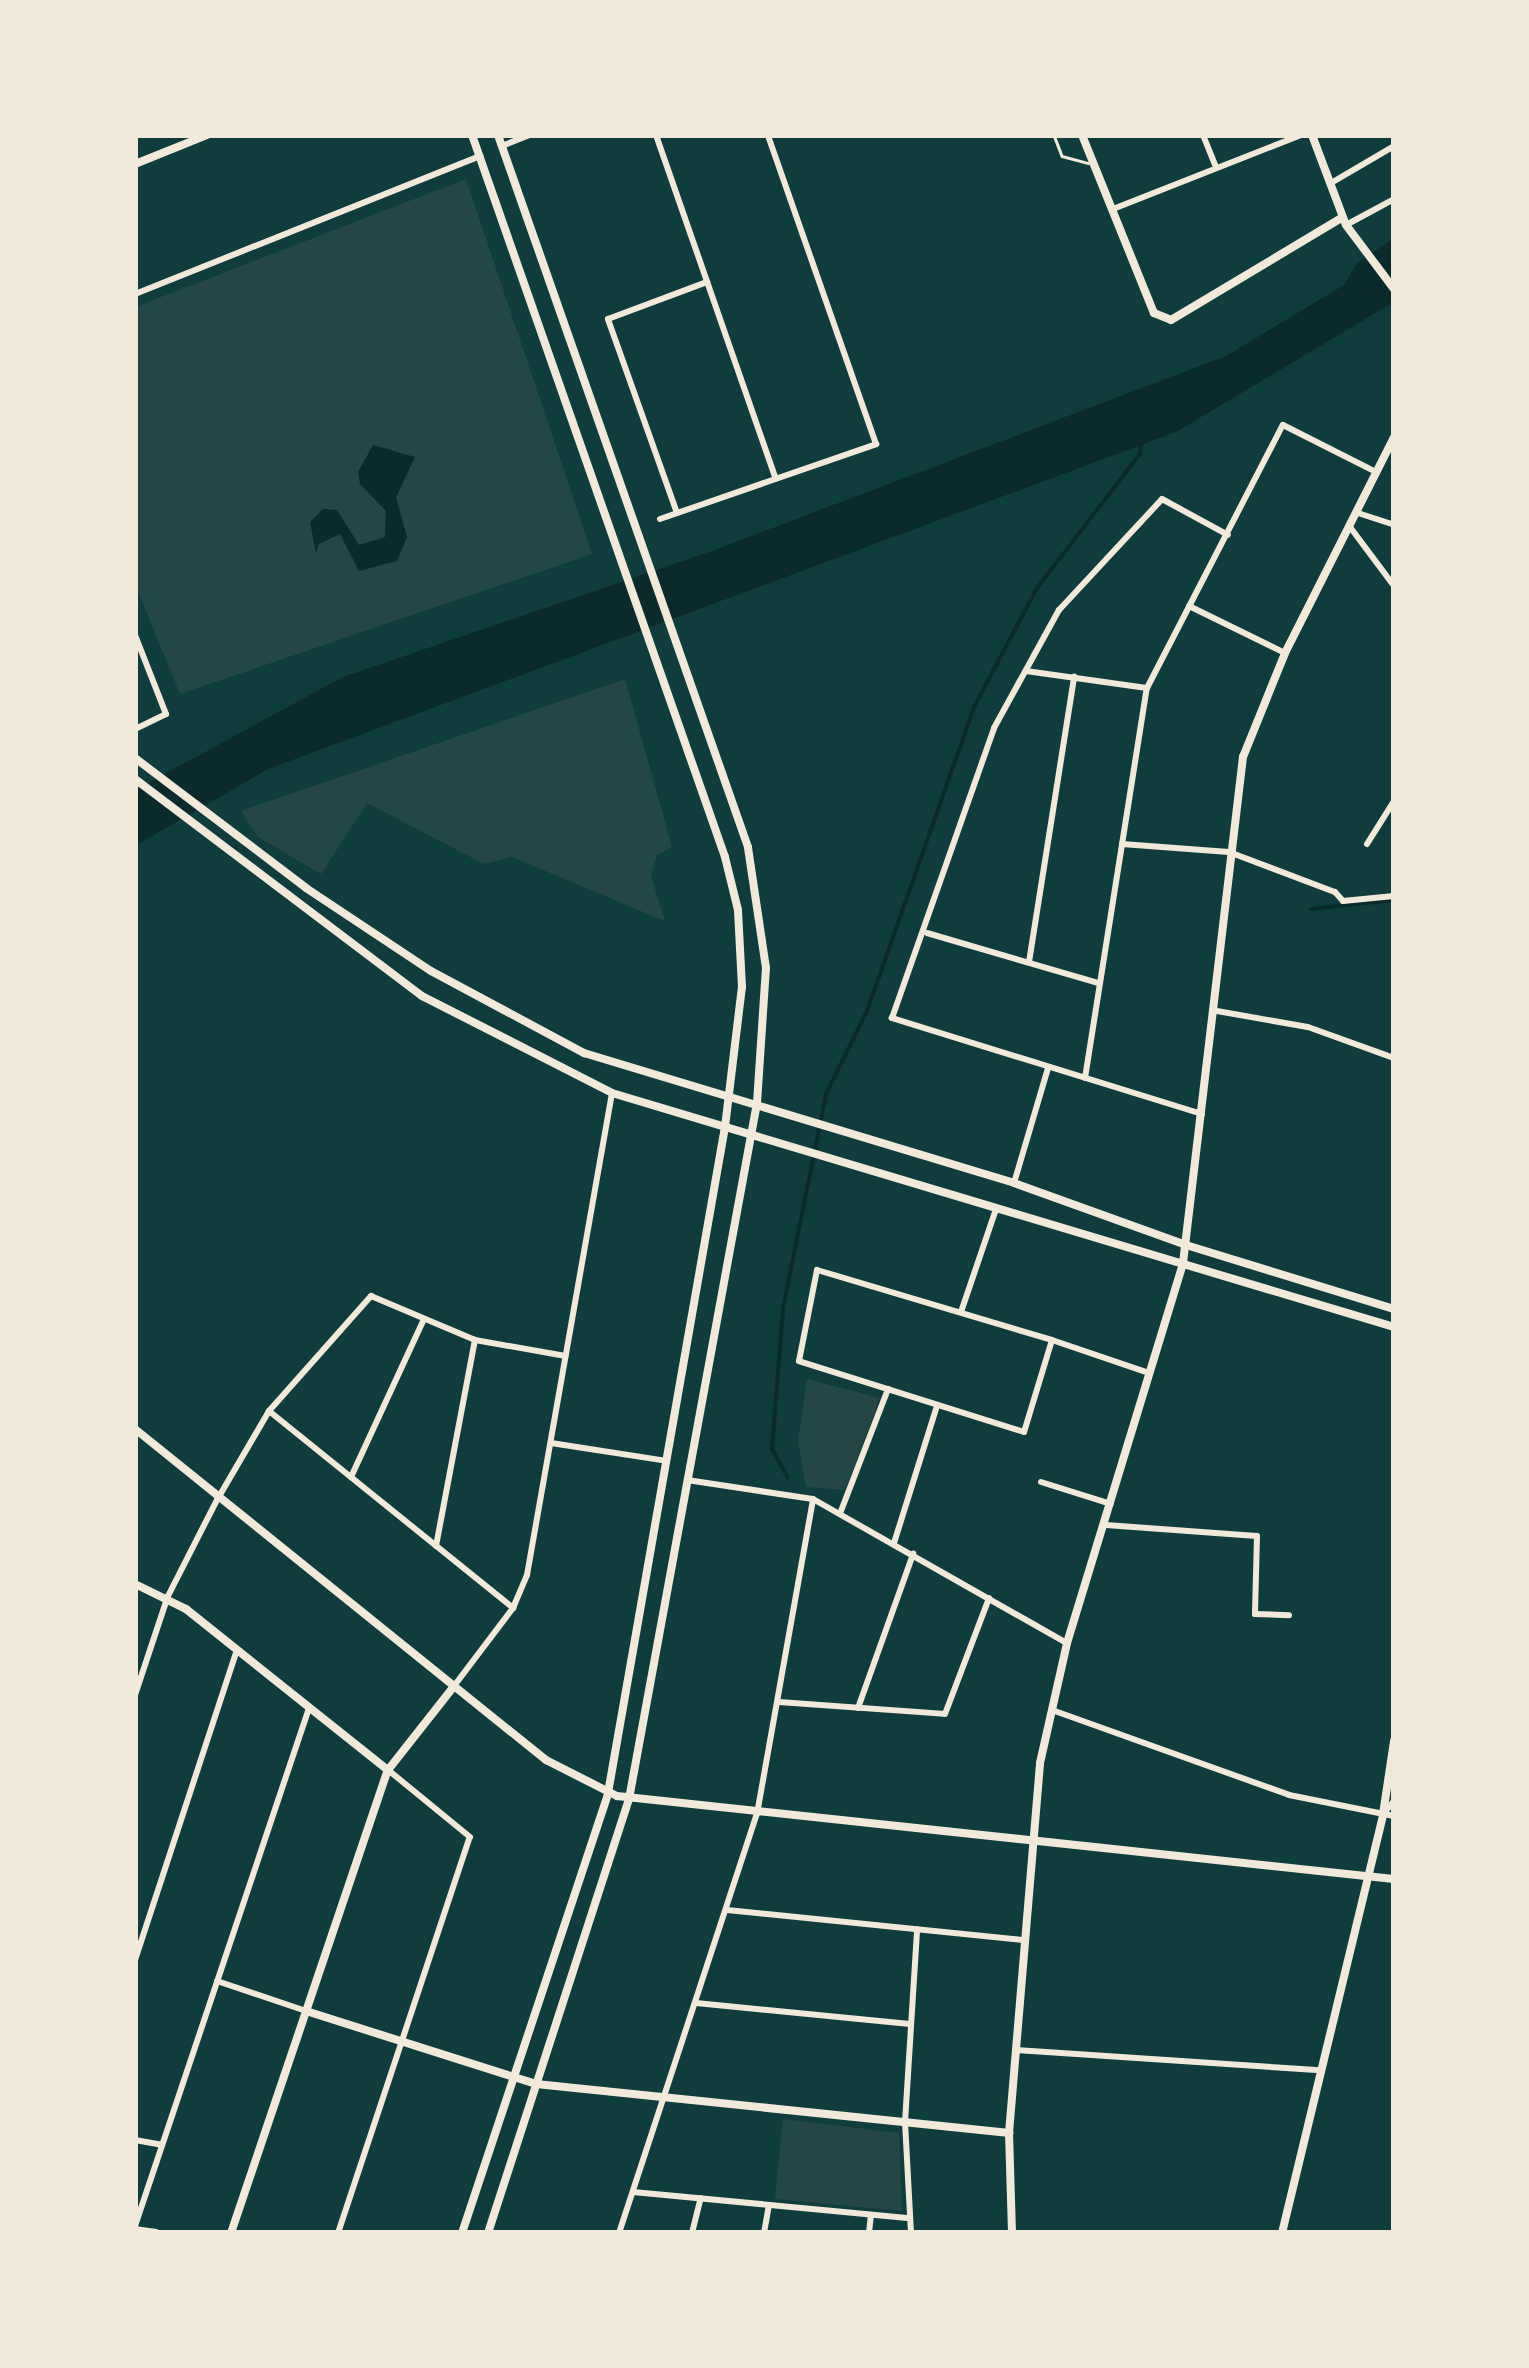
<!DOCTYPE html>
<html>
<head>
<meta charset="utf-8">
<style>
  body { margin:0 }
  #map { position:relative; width:1529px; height:2368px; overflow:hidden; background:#0f3d3e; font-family:"Nunito Sans",sans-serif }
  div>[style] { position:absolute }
  .green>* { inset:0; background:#244646 }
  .water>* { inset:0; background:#0a2a2b }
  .stream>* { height:4px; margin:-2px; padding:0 2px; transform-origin:2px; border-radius:2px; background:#0a2a2b }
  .service>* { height:2.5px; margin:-1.25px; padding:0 1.25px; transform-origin:1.25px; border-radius:1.25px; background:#f1e9da }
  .minor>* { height:6px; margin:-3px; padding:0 3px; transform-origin:3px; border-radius:3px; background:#f1e9da }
  .tertiary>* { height:8px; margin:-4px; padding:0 4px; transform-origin:4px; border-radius:4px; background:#f1e9da }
  .secondary>* { height:8px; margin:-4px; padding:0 4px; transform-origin:4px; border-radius:4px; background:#f1e9da }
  span { translate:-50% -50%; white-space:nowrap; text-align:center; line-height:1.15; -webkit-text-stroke:8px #f1e9da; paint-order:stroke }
  .frame { position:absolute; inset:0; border:138px solid #f1e9da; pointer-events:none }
</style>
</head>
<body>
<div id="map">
  <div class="green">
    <div style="clip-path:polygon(466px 179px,592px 554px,180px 694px,135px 584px,135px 307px)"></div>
    <div style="clip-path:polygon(625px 679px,672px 847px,657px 855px,651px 876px,665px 921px,512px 857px,484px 864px,367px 803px,321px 874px,258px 837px,241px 811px)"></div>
    <div style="clip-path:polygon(807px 1379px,880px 1398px,845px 1490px,806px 1487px,798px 1441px)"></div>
    <div style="clip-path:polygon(783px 2119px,899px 2133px,902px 2211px,775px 2199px)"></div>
  </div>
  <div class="water">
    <div style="clip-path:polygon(1394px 238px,1394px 302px,1176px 432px,268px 769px,135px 846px,135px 790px,343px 677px,712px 551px,1226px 356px,1344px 285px,1357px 263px)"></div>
    <div style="clip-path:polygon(373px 445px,415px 457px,396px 497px,407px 537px,397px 561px,359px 571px,340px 534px,319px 544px,316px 553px,310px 522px,323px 509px,337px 510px,359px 545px,385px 537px,386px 511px,360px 484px,358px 472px)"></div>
  </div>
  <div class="stream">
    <div style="left:1311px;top:909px;width:83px;rotate:-6.2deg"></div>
    <div style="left:788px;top:1478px;width:33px;rotate:-119deg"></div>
    <div style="left:772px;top:1449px;width:141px;rotate:-85.5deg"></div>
    <div style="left:783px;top:1308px;width:218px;rotate:-78.6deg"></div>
    <div style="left:826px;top:1094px;width:93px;rotate:-63.7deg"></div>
    <div style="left:867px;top:1011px;width:322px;rotate:-70.6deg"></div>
    <div style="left:974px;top:707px;width:135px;rotate:-62.1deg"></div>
    <div style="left:1037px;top:588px;width:169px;rotate:-52.5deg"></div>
    <div style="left:1140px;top:454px;width:13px;rotate:-86deg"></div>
  </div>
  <div class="service">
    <div style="left:1054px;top:135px;width:22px;rotate:69deg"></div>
    <div style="left:1062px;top:156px;width:27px;rotate:15deg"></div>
  </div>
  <div class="minor">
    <div style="left:656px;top:135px;width:364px;rotate:70.8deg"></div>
    <div style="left:1203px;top:135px;width:35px;rotate:68deg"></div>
    <div style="left:502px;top:146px;width:29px;rotate:-22deg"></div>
    <div style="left:1331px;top:183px;width:73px;rotate:-30.4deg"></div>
    <div style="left:1113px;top:209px;width:202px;rotate:-21.5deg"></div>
    <div style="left:1346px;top:225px;width:55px;rotate:-28.4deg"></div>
    <div style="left:135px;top:294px;width:372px;rotate:-21.8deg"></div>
    <div style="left:677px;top:513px;width:206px;rotate:-109.6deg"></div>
    <div style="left:608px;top:319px;width:106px;rotate:-20.5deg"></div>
    <div style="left:1358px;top:513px;width:38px;rotate:18deg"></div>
    <div style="left:660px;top:519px;width:229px;rotate:-19.1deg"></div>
    <div style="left:876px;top:444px;width:327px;rotate:-109.3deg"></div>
    <div style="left:1350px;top:527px;width:74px;rotate:53.3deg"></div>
    <div style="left:1189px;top:606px;width:107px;rotate:26.1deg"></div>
    <div style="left:135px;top:635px;width:85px;rotate:68.6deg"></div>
    <div style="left:166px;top:714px;width:34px;rotate:154deg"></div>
    <div style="left:1026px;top:671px;width:122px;rotate:8deg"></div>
    <div style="left:1122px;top:844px;width:107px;rotate:4.3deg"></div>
    <div style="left:1229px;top:852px;width:113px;rotate:20.7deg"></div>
    <div style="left:1335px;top:892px;width:12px;rotate:48deg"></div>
    <div style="left:1343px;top:901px;width:51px;rotate:-5.6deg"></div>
    <div style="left:1367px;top:844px;width:51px;rotate:-57.9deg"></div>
    <div style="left:927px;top:933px;width:178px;rotate:16.3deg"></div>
    <div style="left:1029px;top:962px;width:289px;rotate:-81deg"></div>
    <div style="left:1217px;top:1011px;width:92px;rotate:10deg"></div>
    <div style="left:1308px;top:1027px;width:91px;rotate:19.8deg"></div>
    <div style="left:1085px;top:1078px;width:395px;rotate:-81deg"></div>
    <div style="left:1147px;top:688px;width:296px;rotate:-62.7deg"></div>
    <div style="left:1283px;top:425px;width:104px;rotate:26.8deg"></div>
    <div style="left:1202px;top:1114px;width:325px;rotate:-162.8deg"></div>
    <div style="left:892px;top:1018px;width:307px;rotate:-70.6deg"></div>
    <div style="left:994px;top:728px;width:135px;rotate:-61.2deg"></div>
    <div style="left:1059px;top:610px;width:151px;rotate:-47.1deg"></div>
    <div style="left:1162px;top:499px;width:75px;rotate:28.6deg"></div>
    <div style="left:1014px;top:1183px;width:120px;rotate:-73.5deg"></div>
    <div style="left:961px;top:1312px;width:109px;rotate:-71.2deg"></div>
    <div style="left:1052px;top:1340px;width:96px;rotate:106.9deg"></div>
    <div style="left:1024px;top:1432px;width:236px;rotate:-162.5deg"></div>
    <div style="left:799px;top:1361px;width:93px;rotate:-78.8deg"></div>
    <div style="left:817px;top:1270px;width:245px;rotate:16.6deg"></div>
    <div style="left:1052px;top:1340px;width:102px;rotate:18.8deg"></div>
    <div style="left:269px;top:1411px;width:314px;rotate:38.9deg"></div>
    <div style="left:551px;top:1443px;width:117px;rotate:8.8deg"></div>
    <div style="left:351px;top:1477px;width:174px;rotate:-65.2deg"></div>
    <div style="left:687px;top:1480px;width:127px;rotate:8.6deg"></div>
    <div style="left:813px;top:1499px;width:292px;rotate:29.6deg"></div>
    <div style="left:1041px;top:1482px;width:73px;rotate:17.4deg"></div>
    <div style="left:841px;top:1511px;width:131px;rotate:-68.9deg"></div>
    <div style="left:1106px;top:1525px;width:151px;rotate:4.2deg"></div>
    <div style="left:1257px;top:1536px;width:78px;rotate:91.5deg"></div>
    <div style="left:1255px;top:1614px;width:34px;rotate:2deg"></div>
    <div style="left:894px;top:1543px;width:144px;rotate:-72.6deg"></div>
    <div style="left:436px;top:1546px;width:210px;rotate:-79.3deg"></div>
    <div style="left:454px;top:1686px;width:98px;rotate:-52.9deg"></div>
    <div style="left:513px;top:1608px;width:36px;rotate:-67deg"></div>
    <div style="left:527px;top:1575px;width:489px;rotate:-80deg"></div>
    <div style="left:135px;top:1695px;width:104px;rotate:-71.6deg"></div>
    <div style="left:168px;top:1596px;width:108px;rotate:-63deg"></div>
    <div style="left:217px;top:1500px;width:103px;rotate:-59.7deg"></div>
    <div style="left:269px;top:1411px;width:154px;rotate:-48.4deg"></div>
    <div style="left:371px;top:1296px;width:113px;rotate:22.9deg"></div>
    <div style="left:475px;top:1340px;width:92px;rotate:10deg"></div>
    <div style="left:779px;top:1702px;width:166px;rotate:4.1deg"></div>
    <div style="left:945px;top:1714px;width:124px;rotate:-69.2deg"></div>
    <div style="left:858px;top:1708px;width:164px;rotate:-70.3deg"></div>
    <div style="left:1052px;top:1710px;width:252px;rotate:19.7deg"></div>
    <div style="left:1289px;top:1795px;width:107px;rotate:11.3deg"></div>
    <div style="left:1384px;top:1813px;width:16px;rotate:-50deg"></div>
    <div style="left:727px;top:1910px;width:299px;rotate:5.8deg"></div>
    <div style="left:135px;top:1960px;width:324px;rotate:-71.8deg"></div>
    <div style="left:217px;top:1981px;width:94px;rotate:18.6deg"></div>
    <div style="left:696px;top:2003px;width:215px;rotate:5.6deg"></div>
    <div style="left:1015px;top:2050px;width:306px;rotate:3.8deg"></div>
    <div style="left:135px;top:2140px;width:27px;rotate:10deg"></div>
    <div style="left:633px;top:2192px;width:278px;rotate:5.4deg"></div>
    <div style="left:135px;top:2226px;width:546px;rotate:-71.43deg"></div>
    <div style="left:338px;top:2233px;width:417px;rotate:-71.6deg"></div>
    <div style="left:470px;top:1837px;width:106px;rotate:-140.7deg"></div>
    <div style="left:619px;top:2233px;width:441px;rotate:-71.8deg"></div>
    <div style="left:757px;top:1814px;width:320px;rotate:-79.9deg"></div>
    <div style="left:692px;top:2233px;width:36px;rotate:-76deg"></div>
    <div style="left:764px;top:2233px;width:28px;rotate:-80deg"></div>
    <div style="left:869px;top:2233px;width:18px;rotate:-84deg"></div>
    <div style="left:911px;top:2233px;width:111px;rotate:-93.1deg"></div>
    <div style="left:905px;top:2122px;width:193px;rotate:-86.4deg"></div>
  </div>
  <div class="tertiary">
    <div style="left:1082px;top:135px;width:192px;rotate:68deg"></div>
    <div style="left:1154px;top:313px;width:18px;rotate:22deg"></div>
    <div style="left:1171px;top:320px;width:200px;rotate:-30.9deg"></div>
    <div style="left:1312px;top:135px;width:96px;rotate:69.3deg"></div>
    <div style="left:1346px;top:225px;width:80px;rotate:53.1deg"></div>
    <div style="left:135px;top:758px;width:215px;rotate:37.2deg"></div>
    <div style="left:306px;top:888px;width:150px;rotate:33.6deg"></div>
    <div style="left:431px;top:971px;width:174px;rotate:28.2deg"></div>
    <div style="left:584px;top:1053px;width:449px;rotate:16.8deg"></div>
    <div style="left:1014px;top:1183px;width:183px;rotate:19.8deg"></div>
    <div style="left:1186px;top:1245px;width:218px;rotate:17.1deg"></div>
    <div style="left:135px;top:779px;width:360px;rotate:37.1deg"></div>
    <div style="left:422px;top:996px;width:213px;rotate:27deg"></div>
    <div style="left:612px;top:1093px;width:816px;rotate:16.66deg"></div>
    <div style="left:135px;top:1584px;width:57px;rotate:26.1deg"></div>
    <div style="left:186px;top:1609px;width:258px;rotate:38.6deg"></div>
    <div style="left:306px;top:2011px;width:241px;rotate:17.6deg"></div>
    <div style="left:536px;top:2084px;width:476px;rotate:5.9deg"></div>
    <div style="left:135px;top:2230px;width:21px;rotate:8deg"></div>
    <div style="left:231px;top:2233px;width:489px;rotate:-71.3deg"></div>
    <div style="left:388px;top:1770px;width:107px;rotate:-51.8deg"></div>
    <div style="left:462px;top:2233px;width:464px;rotate:-71.6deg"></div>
    <div style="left:608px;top:1793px;width:676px;rotate:-80.04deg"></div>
    <div style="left:725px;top:1127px;width:141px;rotate:-83.1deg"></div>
    <div style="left:742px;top:987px;width:77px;rotate:-93deg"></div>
    <div style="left:738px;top:910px;width:55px;rotate:-103.8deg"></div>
    <div style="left:725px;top:857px;width:765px;rotate:-109.31deg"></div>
    <div style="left:488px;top:2233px;width:456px;rotate:-72deg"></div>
    <div style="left:629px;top:1799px;width:708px;rotate:-79.58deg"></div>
    <div style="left:757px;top:1103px;width:135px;rotate:-86.2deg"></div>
    <div style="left:766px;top:968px;width:122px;rotate:-98.5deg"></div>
    <div style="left:748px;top:847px;width:755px;rotate:-109.35deg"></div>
    <div style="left:1012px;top:2233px;width:100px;rotate:-91.7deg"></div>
    <div style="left:1009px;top:2133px;width:371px;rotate:-85.2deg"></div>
    <div style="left:1040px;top:1763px;width:123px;rotate:-77.3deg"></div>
    <div style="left:1067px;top:1643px;width:397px;rotate:-73deg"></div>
    <div style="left:1183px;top:1263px;width:510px;rotate:-83.24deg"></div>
    <div style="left:1243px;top:757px;width:112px;rotate:-68deg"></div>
    <div style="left:1285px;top:653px;width:242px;rotate:-63.2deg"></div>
  </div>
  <div class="secondary">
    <div style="left:135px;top:164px;width:78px;rotate:-21.9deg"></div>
    <div style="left:135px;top:1429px;width:528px;rotate:38.85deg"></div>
    <div style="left:546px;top:1760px;width:80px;rotate:26.9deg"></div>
    <div style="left:617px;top:1796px;width:781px;rotate:6.1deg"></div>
    <div style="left:1282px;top:2233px;width:431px;rotate:-76.4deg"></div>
    <div style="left:1383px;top:1814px;width:74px;rotate:-81.4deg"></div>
  </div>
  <div class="frame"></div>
</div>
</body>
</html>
